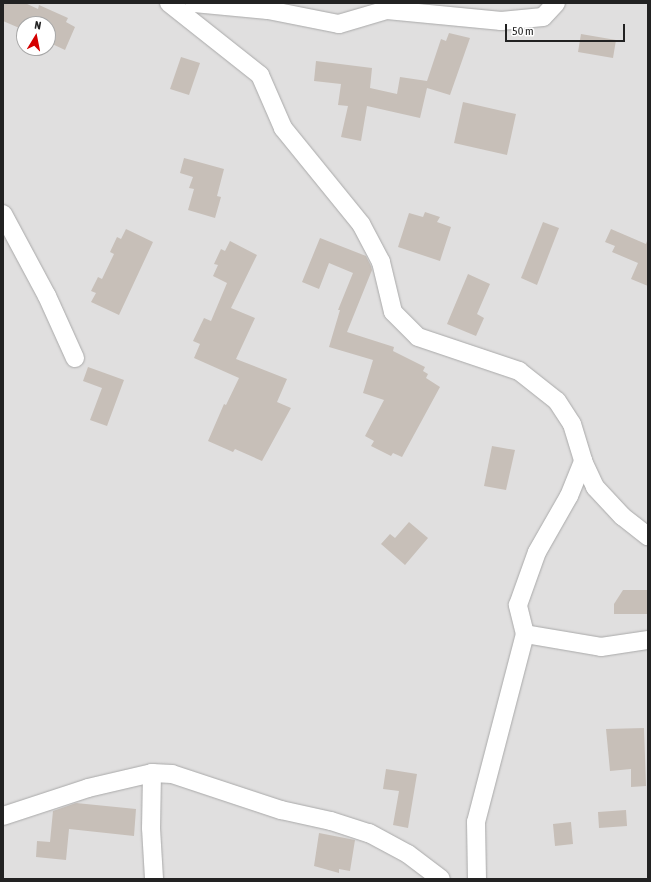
<!DOCTYPE html>
<html>
<head>
<meta charset="utf-8">
<style>
  body { margin:0 }
  #map { position:relative; width:651px; height:882px; overflow:hidden; background:#f2efe9; font-family:"Asap Condensed",sans-serif }
  div>[style] { position:absolute }
  .residential>* { inset:0; background:#e0dfdf }
  .building>* { inset:0; background:#c7bfb8 }
  .roads { filter:drop-shadow(0 0 1px #a9a9a9) drop-shadow(0 0 1px #a9a9a9) }
  .minor>* { height:18px; margin:-9px; padding:0 9px; transform-origin:9px; border-radius:9px; background:#fff }
  span { translate:-50% -50%; white-space:nowrap; text-align:center; line-height:1.15; -webkit-text-stroke:4px #fff; paint-order:stroke }
  .frame { position:absolute; inset:0; border:4px solid #222; pointer-events:none }
  .north { position:absolute; left:16px; top:16px; width:40px; height:40px; box-sizing:border-box; background:#fff; border:1px solid #a7a7a7; border-radius:50%; rotate:10deg; font-size:11px; font-weight:700; line-height:16px; text-align:center; color:#222 }
  .north::after { content:''; display:block; margin:auto; width:14px; height:18px; background:#d40000; clip-path:polygon(50% 0,100% 100%,50% 72%,0 100%) }
  .scale { position:absolute; left:505px; top:24px; width:120px; height:18px; box-sizing:border-box; border:2px solid #222; border-top:0; padding-left:5px; font-size:12px; line-height:14px; white-space:nowrap; color:#222; -webkit-text-stroke:3px #fff; paint-order:stroke }
</style>
</head>
<body>
<div id="map">
  <div class="residential">
    <div style="clip-path:polygon(evenodd,3px 3px,648px 3px,648px 879px,3px 879px,3px 3px,24px 24px,48px 24px,48px 48px,24px 48px,24px 24px)"></div>
  </div>
  <div class="building">
    <div style="clip-path:polygon(3px 3px,25px 3px,38px 9px,39px 5px,68px 18px,66px 22px,75px 27px,65px 50px,48px 42px,48px 24px,24px 24px,24px 30px,3px 21px)"></div>
    <div style="clip-path:polygon(449px 33px,470px 38px,450px 95px,427px 88px,420px 118px,367px 106px,361px 141px,341px 137px,348px 106px,338px 105px,341px 84px,314px 81px,316px 61px,372px 68px,370px 88px,397px 94px,400px 77px,427px 81px,441px 39px,446px 41px)"></div>
    <div style="clip-path:polygon(581px 34px,616px 40px,613px 58px,578px 52px)"></div>
    <div style="clip-path:polygon(181px 57px,200px 63px,189px 95px,170px 89px)"></div>
    <div style="clip-path:polygon(463px 102px,516px 114px,507px 155px,454px 143px)"></div>
    <div style="clip-path:polygon(184px 158px,224px 169px,217px 196px,221px 197px,215px 218px,188px 210px,194px 189px,189px 188px,193px 177px,180px 173px)"></div>
    <div style="clip-path:polygon(425px 212px,440px 217px,437px 222px,451px 227px,440px 261px,398px 247px,409px 213px,423px 217px)"></div>
    <div style="clip-path:polygon(543px 222px,559px 228px,537px 285px,521px 278px)"></div>
    <div style="clip-path:polygon(126px 229px,153px 242px,119px 315px,91px 302px,96px 293px,91px 291px,98px 277px,102px 279px,114px 254px,110px 252px,117px 237px,121px 239px)"></div>
    <div style="clip-path:polygon(611px 229px,646px 244px,648px 238px,648px 286px,631px 279px,638px 263px,612px 252px,615px 246px,605px 242px)"></div>
    <div style="clip-path:polygon(320px 238px,366px 256px,371px 266px,372px 270px,347px 332px,394px 347px,393px 351px,425px 367px,423px 371px,428px 374px,426px 378px,440px 387px,402px 457px,393px 453px,391px 456px,371px 446px,374px 441px,365px 436px,384px 400px,363px 393px,373px 360px,329px 347px,340px 310px,338px 310px,353px 273px,329px 263px,319px 289px,302px 282px)"></div>
    <div style="clip-path:polygon(230px 241px,257px 255px,231px 308px,255px 318px,236px 359px,287px 379px,277px 402px,291px 408px,262px 461px,235px 449px,233px 452px,208px 441px,224px 404px,226px 405px,239px 378px,194px 358px,200px 344px,193px 341px,204px 318px,211px 321px,227px 283px,213px 276px,218px 265px,214px 264px,221px 249px,225px 251px)"></div>
    <div style="clip-path:polygon(468px 274px,490px 284px,477px 314px,484px 318px,476px 336px,447px 324px)"></div>
    <div style="clip-path:polygon(88px 367px,124px 380px,107px 426px,90px 420px,102px 388px,83px 381px)"></div>
    <div style="clip-path:polygon(492px 446px,515px 450px,506px 490px,484px 486px)"></div>
    <div style="clip-path:polygon(409px 522px,428px 538px,405px 565px,381px 544px,390px 534px,395px 538px)"></div>
    <div style="clip-path:polygon(623px 590px,648px 590px,648px 614px,614px 614px,614px 604px)"></div>
    <div style="clip-path:polygon(644px 728px,646px 786px,631px 787px,631px 769px,610px 771px,606px 729px)"></div>
    <div style="clip-path:polygon(386px 769px,417px 774px,408px 828px,393px 825px,399px 791px,383px 789px)"></div>
    <div style="clip-path:polygon(76px 803px,136px 809px,134px 836px,69px 829px,66px 860px,36px 857px,37px 841px,50px 842px,53px 811px)"></div>
    <div style="clip-path:polygon(626px 810px,627px 826px,599px 828px,598px 812px)"></div>
    <div style="clip-path:polygon(571px 822px,573px 844px,555px 846px,553px 824px)"></div>
    <div style="clip-path:polygon(319px 833px,355px 840px,350px 871px,339px 869px,339px 873px,314px 866px)"></div>
  </div>
  <div class="roads">
    <div class="minor">
      <div style="left:169px;top:3px;width:116px;rotate:38.4deg"></div>
      <div style="left:260px;top:75px;width:58px;rotate:66.5deg"></div>
      <div style="left:283px;top:128px;width:124px;rotate:50.9deg"></div>
      <div style="left:361px;top:224px;width:43px;rotate:62.2deg"></div>
      <div style="left:381px;top:262px;width:51px;rotate:76.5deg"></div>
      <div style="left:393px;top:312px;width:35px;rotate:45deg"></div>
      <div style="left:418px;top:337px;width:107px;rotate:18.6deg"></div>
      <div style="left:519px;top:371px;width:48px;rotate:38.3deg"></div>
      <div style="left:557px;top:401px;width:27px;rotate:57deg"></div>
      <div style="left:572px;top:424px;width:39px;rotate:73deg"></div>
      <div style="left:583px;top:461px;width:29px;rotate:65deg"></div>
      <div style="left:595px;top:487px;width:40px;rotate:47deg"></div>
      <div style="left:622px;top:516px;width:33px;rotate:38deg"></div>
      <div style="left:194px;top:3px;width:74px;rotate:5.4deg"></div>
      <div style="left:268px;top:10px;width:72px;rotate:11.2deg"></div>
      <div style="left:339px;top:24px;width:50px;rotate:-16.3deg"></div>
      <div style="left:387px;top:10px;width:115px;rotate:5.5deg"></div>
      <div style="left:501px;top:21px;width:42px;rotate:-5.4deg"></div>
      <div style="left:543px;top:17px;width:19px;rotate:-47deg"></div>
      <div style="left:3px;top:214px;width:93px;rotate:61.8deg"></div>
      <div style="left:47px;top:296px;width:68px;rotate:65.7deg"></div>
      <div style="left:525px;top:634px;width:77px;rotate:9.7deg"></div>
      <div style="left:601px;top:647px;width:48px;rotate:-8.5deg"></div>
      <div style="left:152px;top:773px;width:55px;rotate:91deg"></div>
      <div style="left:151px;top:828px;width:51px;rotate:86.6deg"></div>
      <div style="left:3px;top:816px;width:89px;rotate:-18.2deg"></div>
      <div style="left:88px;top:788px;width:66px;rotate:-13.2deg"></div>
      <div style="left:152px;top:773px;width:20px;rotate:3deg"></div>
      <div style="left:172px;top:774px;width:115px;rotate:18.3deg"></div>
      <div style="left:281px;top:810px;width:51px;rotate:12.4deg"></div>
      <div style="left:331px;top:821px;width:40px;rotate:18deg"></div>
      <div style="left:369px;top:833px;width:44px;rotate:28.3deg"></div>
      <div style="left:408px;top:854px;width:41px;rotate:37.1deg"></div>
      <div style="left:477px;top:879px;width:57px;rotate:-91deg"></div>
      <div style="left:476px;top:822px;width:194px;rotate:-75.4deg"></div>
      <div style="left:525px;top:634px;width:30px;rotate:-104deg"></div>
      <div style="left:518px;top:605px;width:56px;rotate:-70.3deg"></div>
      <div style="left:537px;top:552px;width:64px;rotate:-60.3deg"></div>
      <div style="left:569px;top:496px;width:38px;rotate:-68deg"></div>
    </div>
  </div>
  <div class="frame"></div>
  <div class="north">N</div>
  <div class="scale">50 m</div>
</div>
</body>
</html>
